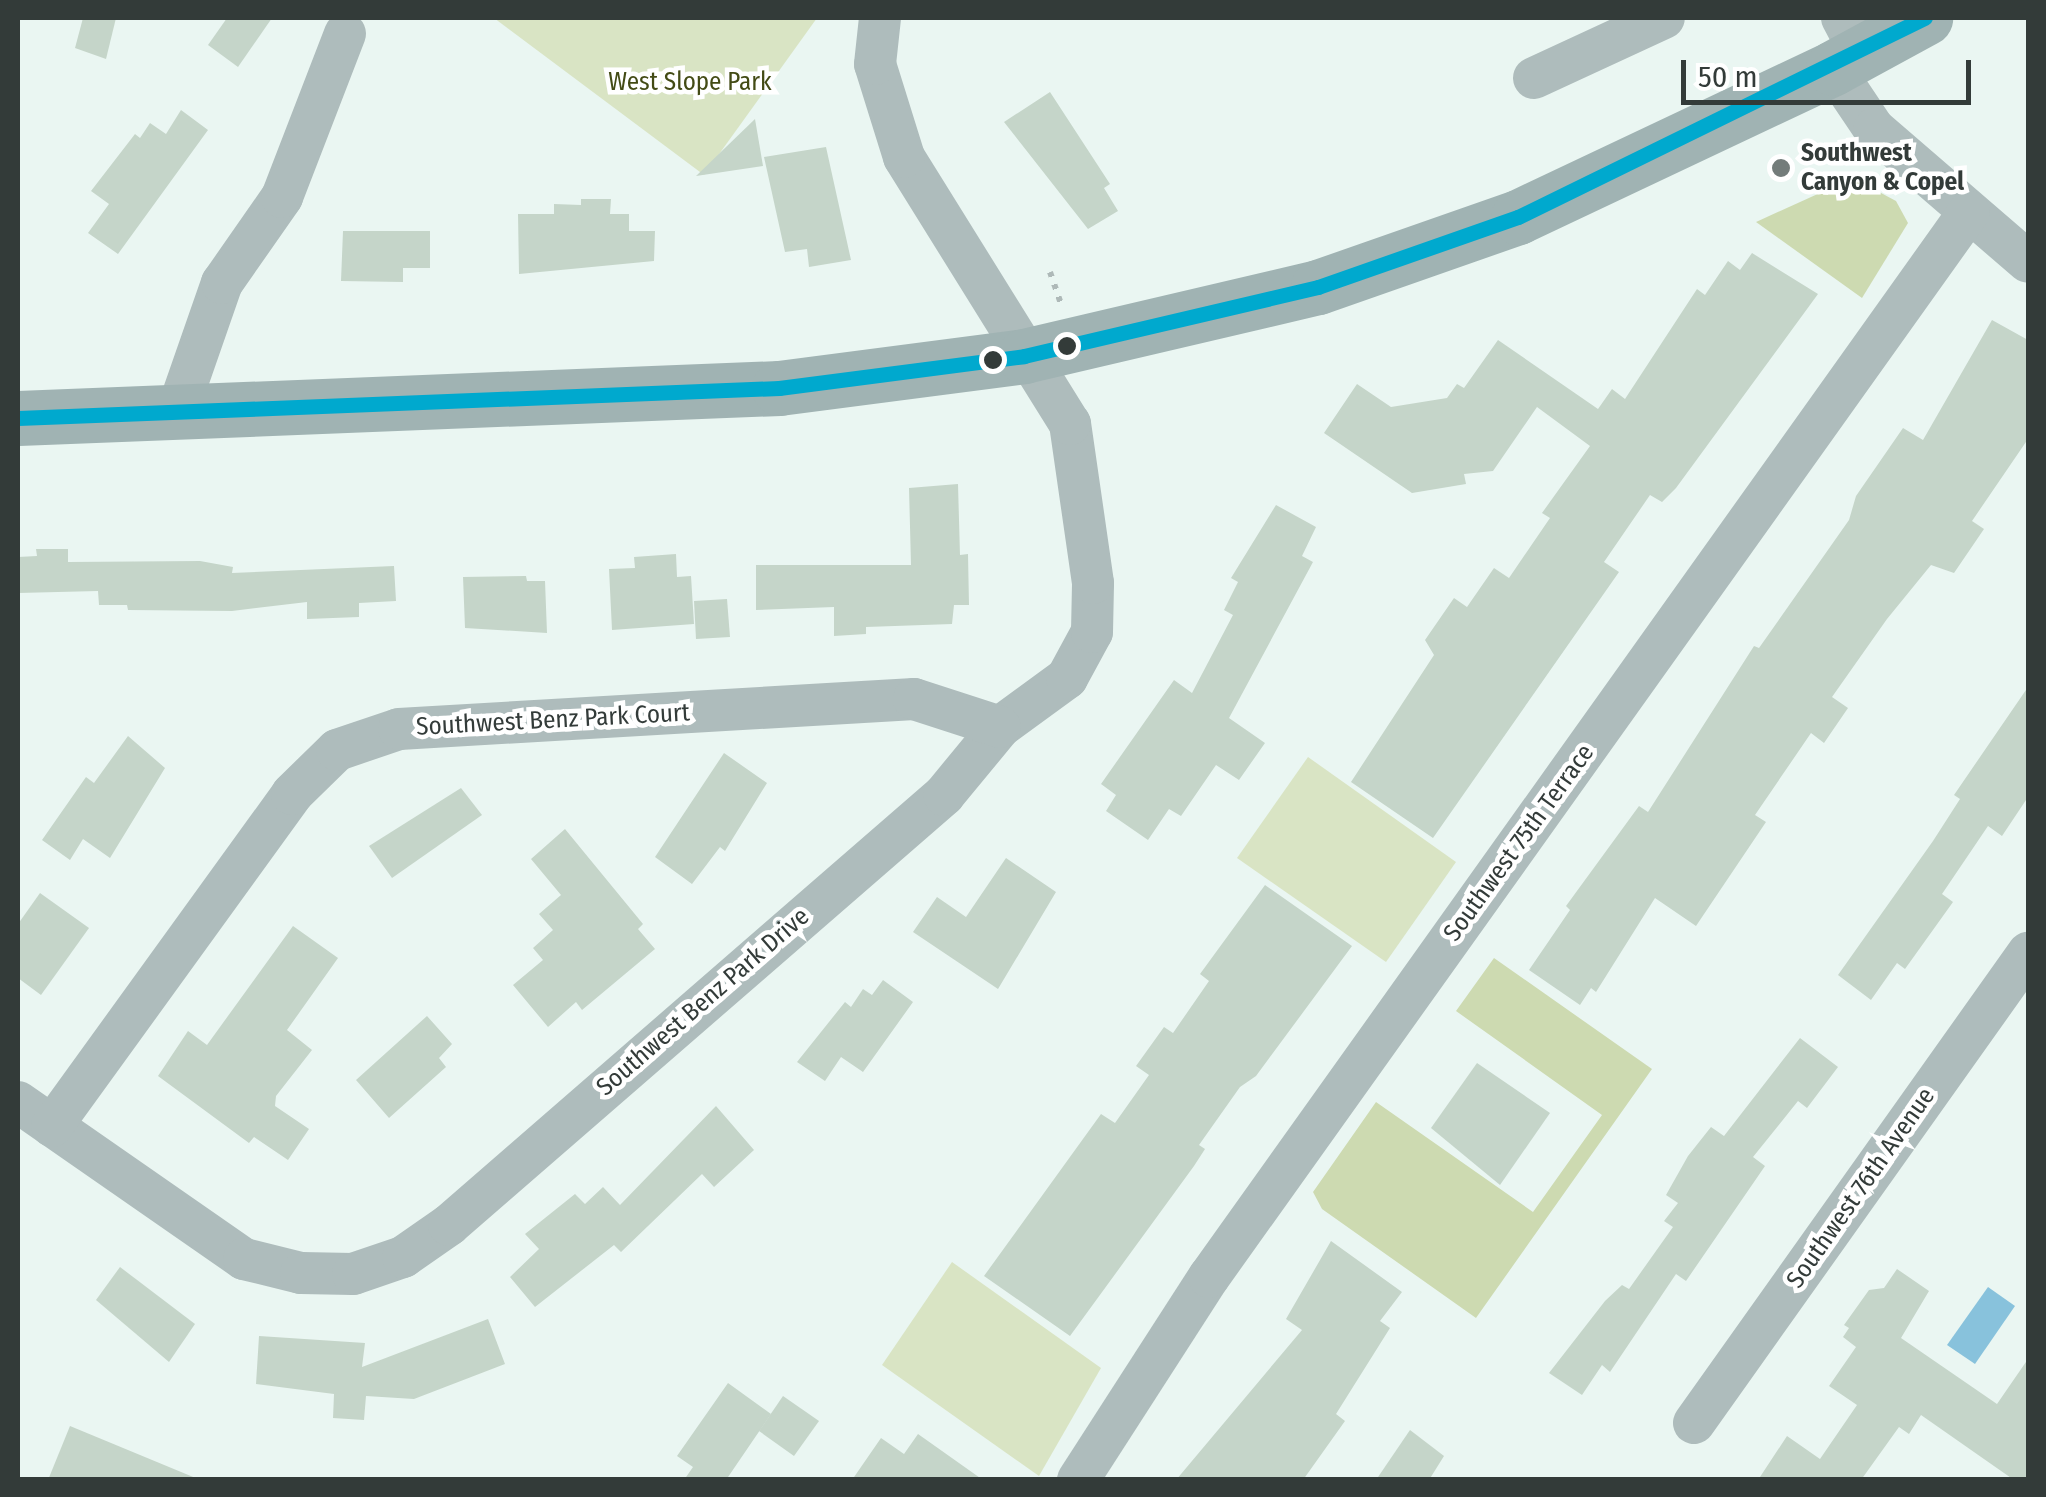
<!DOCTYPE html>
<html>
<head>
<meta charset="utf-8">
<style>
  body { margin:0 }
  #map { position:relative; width:2046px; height:1497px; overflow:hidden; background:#eaf6f2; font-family:"Fira Sans Condensed",sans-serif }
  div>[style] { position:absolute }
  .green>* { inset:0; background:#d9e4c4 }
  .forest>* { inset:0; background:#cddab1 }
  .water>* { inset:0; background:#88c2dc }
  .building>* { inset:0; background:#c5d5c9 }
  .path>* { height:6px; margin-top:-3px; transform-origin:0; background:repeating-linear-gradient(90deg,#aeb9b8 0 5px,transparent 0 13px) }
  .minor>* { height:42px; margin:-21px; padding:0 21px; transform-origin:21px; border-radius:21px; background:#aebcbc }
  .major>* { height:55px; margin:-27.5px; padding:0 27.5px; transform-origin:27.5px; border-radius:27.5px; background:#a0b3b3 }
  .bus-1>* { height:15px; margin:-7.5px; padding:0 7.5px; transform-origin:7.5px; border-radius:7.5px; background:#00a9ce }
  .dots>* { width:28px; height:28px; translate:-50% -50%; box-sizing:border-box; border:5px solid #fff; border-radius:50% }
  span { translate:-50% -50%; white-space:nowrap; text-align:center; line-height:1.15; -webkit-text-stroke:9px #fff; paint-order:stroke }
  .park-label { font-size:25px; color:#434b15 }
  .poi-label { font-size:25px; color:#333b39; font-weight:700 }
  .left { translate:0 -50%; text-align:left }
  .street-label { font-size:25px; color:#333b39 }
  .frame { position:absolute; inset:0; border:20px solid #333b39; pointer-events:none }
  .scale { position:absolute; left:1681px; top:60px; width:290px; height:45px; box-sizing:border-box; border:5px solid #333b39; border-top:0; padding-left:12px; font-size:30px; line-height:35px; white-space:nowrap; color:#333b39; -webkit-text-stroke:8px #fff; paint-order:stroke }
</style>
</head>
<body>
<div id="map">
  <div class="green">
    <div style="clip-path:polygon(494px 18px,817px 18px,704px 175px)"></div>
    <div style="clip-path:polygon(1308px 757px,1456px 862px,1386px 962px,1237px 858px)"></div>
    <div style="clip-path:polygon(952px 1262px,1101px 1368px,1039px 1476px,882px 1365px)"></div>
  </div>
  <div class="forest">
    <div style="clip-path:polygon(1853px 178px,1896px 201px,1908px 223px,1862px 298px,1756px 222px)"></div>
    <div style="clip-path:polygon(1494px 958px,1652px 1069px,1476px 1318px,1322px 1209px,1313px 1192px,1376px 1102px,1533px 1212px,1602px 1115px,1456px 1011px)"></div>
  </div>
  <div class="water">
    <div style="clip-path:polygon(1988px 1287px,2015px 1306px,1975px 1364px,1947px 1345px)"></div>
  </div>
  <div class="building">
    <div style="clip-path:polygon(83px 18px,116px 18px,106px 59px,75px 48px)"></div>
    <div style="clip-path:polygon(227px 18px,272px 18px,238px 67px,208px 45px)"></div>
    <div style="clip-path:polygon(1050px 92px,1110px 184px,1104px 188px,1118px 211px,1088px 229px,1004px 122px)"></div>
    <div style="clip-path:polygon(181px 110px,208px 130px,118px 254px,88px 233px,109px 204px,91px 191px,135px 134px,140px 138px,150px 123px,166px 134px)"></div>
    <div style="clip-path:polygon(755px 119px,763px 166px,696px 176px)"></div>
    <div style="clip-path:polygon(826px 147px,851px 260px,809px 267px,807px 249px,785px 252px,764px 157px)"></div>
    <div style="clip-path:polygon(581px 199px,611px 199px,610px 214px,629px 214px,629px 231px,655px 231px,654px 261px,519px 274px,518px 214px,554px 214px,554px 204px,581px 205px)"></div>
    <div style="clip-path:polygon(343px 231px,430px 231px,430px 268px,403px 268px,403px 282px,341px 281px)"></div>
    <div style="clip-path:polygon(1752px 253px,1818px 294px,1676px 488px,1662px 502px,1650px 495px,1604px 562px,1619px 572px,1433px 838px,1351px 782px,1434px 655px,1425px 640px,1454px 598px,1467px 607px,1494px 568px,1509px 578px,1550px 518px,1542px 513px,1590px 446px,1537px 407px,1493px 471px,1464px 474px,1466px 484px,1412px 493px,1324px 433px,1357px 384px,1391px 407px,1447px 398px,1457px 384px,1464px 388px,1498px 340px,1598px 409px,1612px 389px,1625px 399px,1697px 289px,1705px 295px,1728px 261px,1740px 270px)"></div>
    <div style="clip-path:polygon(1992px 320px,2028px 340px,2028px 439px,1972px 521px,1984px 529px,1954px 573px,1931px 565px,1887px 619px,1832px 697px,1848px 708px,1824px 743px,1811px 733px,1755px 815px,1766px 822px,1696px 926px,1655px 898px,1596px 992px,1591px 988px,1580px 1005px,1529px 970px,1570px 910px,1566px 906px,1639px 806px,1648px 812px,1754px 646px,1759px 648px,1849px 520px,1856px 496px,1903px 428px,1923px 440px)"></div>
    <div style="clip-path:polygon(958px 484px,960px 555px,968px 554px,969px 605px,954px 605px,952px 624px,866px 627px,866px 634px,834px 636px,834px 607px,756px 610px,756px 565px,911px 565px,909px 488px)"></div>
    <div style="clip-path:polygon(1276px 505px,1316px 527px,1302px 556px,1313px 562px,1229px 718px,1265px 743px,1239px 780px,1216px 765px,1181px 816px,1169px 809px,1148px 840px,1106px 811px,1116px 795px,1101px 784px,1174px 680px,1192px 693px,1233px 615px,1224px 610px,1238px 582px,1231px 578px)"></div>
    <div style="clip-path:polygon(36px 549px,68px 549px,68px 562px,200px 561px,233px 567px,232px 573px,394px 566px,396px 601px,359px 603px,359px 617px,307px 619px,307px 602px,232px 611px,128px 610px,127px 605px,99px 605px,98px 591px,18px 593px,18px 557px,37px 556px)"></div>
    <div style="clip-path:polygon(676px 554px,677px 577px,691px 576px,694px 624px,612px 630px,609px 569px,635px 568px,634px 557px)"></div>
    <div style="clip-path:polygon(526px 576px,527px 581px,545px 581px,547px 633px,465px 628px,463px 577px)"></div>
    <div style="clip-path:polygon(727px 599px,730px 637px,696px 639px,694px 601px)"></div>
    <div style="clip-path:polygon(2028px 687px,2028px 797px,2002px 836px,1988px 826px,1942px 894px,1953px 902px,1905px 969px,1897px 963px,1871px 1000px,1838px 975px,1933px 841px,1960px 799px,1954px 795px)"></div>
    <div style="clip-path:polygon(128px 736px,165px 768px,110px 858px,83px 839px,70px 860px,42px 840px,86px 777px,94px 783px)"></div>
    <div style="clip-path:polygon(724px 753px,767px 783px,725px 851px,720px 847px,692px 884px,655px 857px)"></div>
    <div style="clip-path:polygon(461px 788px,482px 815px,392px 878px,369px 846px)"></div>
    <div style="clip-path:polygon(565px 829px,643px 924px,638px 929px,655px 949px,582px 1010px,576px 1002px,548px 1027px,513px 985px,543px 960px,533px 948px,553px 930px,539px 914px,561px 895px,531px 859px)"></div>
    <div style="clip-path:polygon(1006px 858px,1056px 892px,998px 989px,913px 932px,937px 897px,966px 917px)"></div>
    <div style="clip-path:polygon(1265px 885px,1352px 946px,1256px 1076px,1240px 1087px,1199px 1145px,1205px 1149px,1194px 1166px,1070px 1336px,984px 1276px,1101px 1114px,1115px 1123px,1149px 1075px,1136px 1066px,1164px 1027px,1173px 1033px,1209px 981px,1200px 974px)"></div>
    <div style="clip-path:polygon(40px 893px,89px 928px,41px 995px,18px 978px,18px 924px)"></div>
    <div style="clip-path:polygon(293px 926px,338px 958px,287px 1030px,312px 1050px,276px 1096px,275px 1106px,309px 1129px,288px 1160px,254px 1137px,249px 1143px,158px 1076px,188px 1031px,207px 1045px)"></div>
    <div style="clip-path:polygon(883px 980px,913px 1002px,863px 1072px,841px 1057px,825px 1081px,797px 1062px,845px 1002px,851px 1007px,863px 989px,872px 995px)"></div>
    <div style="clip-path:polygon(427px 1016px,452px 1044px,439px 1058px,446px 1067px,389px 1118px,356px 1080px)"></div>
    <div style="clip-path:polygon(1800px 1038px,1838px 1067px,1807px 1108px,1798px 1101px,1753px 1157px,1765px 1166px,1686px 1281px,1676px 1274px,1610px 1372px,1602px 1365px,1582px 1395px,1549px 1373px,1605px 1301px,1622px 1285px,1629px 1289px,1673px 1227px,1664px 1221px,1678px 1203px,1666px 1195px,1688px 1156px,1711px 1127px,1724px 1136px)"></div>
    <div style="clip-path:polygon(1477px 1063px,1550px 1113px,1500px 1185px,1431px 1128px)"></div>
    <div style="clip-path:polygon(716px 1106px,754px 1150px,714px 1187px,702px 1174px,621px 1252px,614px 1245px,535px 1307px,510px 1277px,539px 1249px,525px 1234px,575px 1194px,585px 1204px,603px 1187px,620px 1205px)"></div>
    <div style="clip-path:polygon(1331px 1241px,1402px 1292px,1380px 1321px,1390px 1328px,1336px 1414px,1345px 1421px,1303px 1480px,1176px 1480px,1302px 1330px,1286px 1319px)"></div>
    <div style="clip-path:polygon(120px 1267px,195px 1324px,169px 1362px,96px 1300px)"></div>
    <div style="clip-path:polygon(1897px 1269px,1929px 1291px,1901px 1338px,1997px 1404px,2028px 1359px,2028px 1480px,2014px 1480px,1921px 1415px,1909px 1434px,1899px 1427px,1861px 1480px,1758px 1480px,1787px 1436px,1820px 1459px,1857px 1405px,1829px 1386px,1856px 1347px,1843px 1337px,1849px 1328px,1844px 1325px,1869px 1290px,1884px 1288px)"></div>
    <div style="clip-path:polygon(488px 1319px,505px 1364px,414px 1399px,366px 1396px,364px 1420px,333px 1418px,334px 1394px,256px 1384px,259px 1336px,365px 1343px,362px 1367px)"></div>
    <div style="clip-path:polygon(728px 1383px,771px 1414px,726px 1480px,684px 1480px,693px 1467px,677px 1456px)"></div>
    <div style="clip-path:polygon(783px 1396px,819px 1421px,794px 1456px,759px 1431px)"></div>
    <div style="clip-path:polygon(70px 1426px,198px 1479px,198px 1480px,48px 1480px)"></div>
    <div style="clip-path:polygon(1410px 1430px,1444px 1456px,1429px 1480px,1376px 1480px)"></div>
    <div style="clip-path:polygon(918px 1434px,983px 1480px,852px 1480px,881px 1438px,904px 1454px)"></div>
  </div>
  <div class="path">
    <div style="left:1050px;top:272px;width:34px;rotate:71deg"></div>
  </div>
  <div class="minor">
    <div style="left:1842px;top:18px;width:40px;rotate:62deg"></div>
    <div style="left:1833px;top:68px;width:73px;rotate:56.1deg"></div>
    <div style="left:1874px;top:129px;width:203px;rotate:40.8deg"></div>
    <div style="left:1534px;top:78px;width:143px;rotate:-24.8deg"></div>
    <div style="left:177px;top:412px;width:137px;rotate:-70.8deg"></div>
    <div style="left:222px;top:283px;width:105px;rotate:-55.1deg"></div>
    <div style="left:282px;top:197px;width:175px;rotate:-68.9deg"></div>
    <div style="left:18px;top:1102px;width:275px;rotate:34.8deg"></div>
    <div style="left:244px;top:1259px;width:59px;rotate:13.8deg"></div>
    <div style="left:301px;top:1273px;width:52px;rotate:1.1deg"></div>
    <div style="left:353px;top:1274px;width:53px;rotate:-18.8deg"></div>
    <div style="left:403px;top:1257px;width:56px;rotate:-34.8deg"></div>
    <div style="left:449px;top:1225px;width:656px;rotate:-40.98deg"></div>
    <div style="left:944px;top:795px;width:88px;rotate:-50.5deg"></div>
    <div style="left:1000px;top:727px;width:83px;rotate:-36.2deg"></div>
    <div style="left:1067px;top:678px;width:52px;rotate:-61.5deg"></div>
    <div style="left:1092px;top:632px;width:49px;rotate:-88.8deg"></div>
    <div style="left:1093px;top:583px;width:161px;rotate:-98.2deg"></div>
    <div style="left:1070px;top:424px;width:314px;rotate:-121.9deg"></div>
    <div style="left:904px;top:157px;width:97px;rotate:-107.3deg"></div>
    <div style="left:875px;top:64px;width:46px;rotate:-83.8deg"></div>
    <div style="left:52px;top:1126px;width:410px;rotate:-54.1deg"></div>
    <div style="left:292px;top:794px;width:63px;rotate:-44.4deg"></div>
    <div style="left:337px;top:750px;width:65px;rotate:-18.7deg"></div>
    <div style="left:399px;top:729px;width:516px;rotate:-3.33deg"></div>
    <div style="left:914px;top:699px;width:90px;rotate:18deg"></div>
    <div style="left:1694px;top:1423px;width:577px;rotate:-54.6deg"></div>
    <div style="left:1078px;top:1480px;width:242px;rotate:-57.2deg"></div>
    <div style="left:1209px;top:1277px;width:1308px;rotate:-54.49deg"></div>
  </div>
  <div class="major">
    <div style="left:18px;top:418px;width:762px;rotate:-2.26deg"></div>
    <div style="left:779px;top:388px;width:247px;rotate:-7.4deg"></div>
    <div style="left:1024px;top:356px;width:302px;rotate:-13.2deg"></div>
    <div style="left:1318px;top:287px;width:212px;rotate:-19.3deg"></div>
    <div style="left:1518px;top:217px;width:348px;rotate:-25.3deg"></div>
    <div style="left:1833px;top:68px;width:105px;rotate:-28.5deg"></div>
  </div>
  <div class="bus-1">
    <div style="left:18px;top:418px;width:762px;rotate:-2.26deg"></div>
    <div style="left:779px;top:388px;width:247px;rotate:-7.4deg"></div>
    <div style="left:1024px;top:356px;width:302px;rotate:-13.2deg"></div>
    <div style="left:1318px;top:287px;width:212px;rotate:-19.3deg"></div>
    <div style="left:1518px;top:217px;width:453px;rotate:-26.1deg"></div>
  </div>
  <div class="dots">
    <div style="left:1781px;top:168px;background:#737c7a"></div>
    <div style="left:1067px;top:346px;background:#333b39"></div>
    <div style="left:993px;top:360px;background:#333b39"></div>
  </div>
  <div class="park-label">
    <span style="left:690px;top:82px">West Slope Park</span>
  </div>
  <div class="poi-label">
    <span class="left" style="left:1801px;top:168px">Southwest<br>Canyon &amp; Copel</span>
  </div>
  <div class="street-label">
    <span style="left:553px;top:720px;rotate:-3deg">Southwest Benz Park Court</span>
    <span style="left:1519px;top:843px;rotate:-54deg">Southwest 75th Terrace</span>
    <span style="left:703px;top:1002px;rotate:-41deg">Southwest Benz Park Drive</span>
    <span style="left:1861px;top:1188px;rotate:-55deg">Southwest 76th Avenue</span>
  </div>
  <div class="frame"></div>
  <div class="scale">50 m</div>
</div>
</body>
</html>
